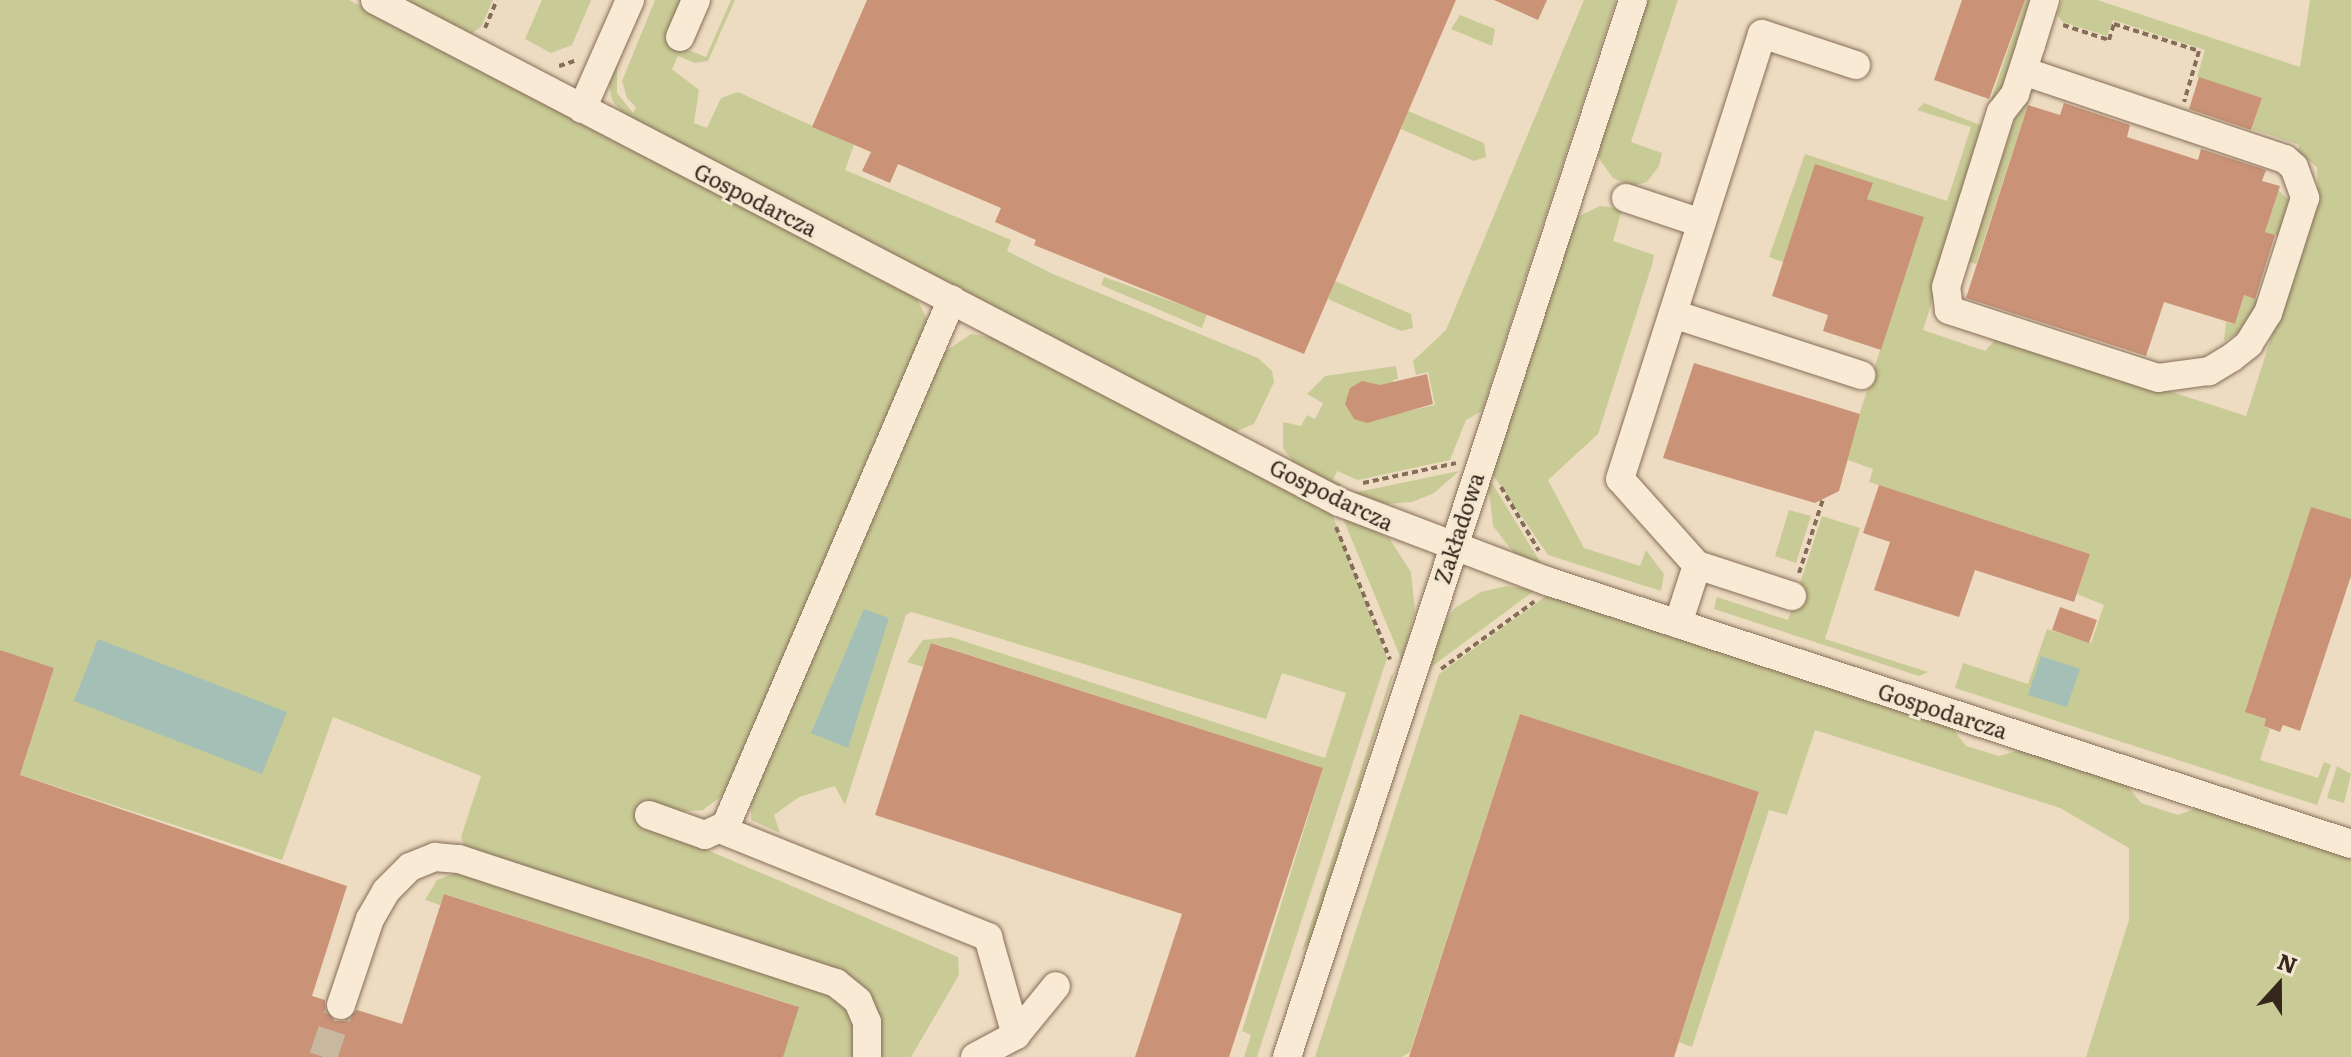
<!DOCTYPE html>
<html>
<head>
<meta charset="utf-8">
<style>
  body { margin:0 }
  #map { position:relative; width:2351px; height:1057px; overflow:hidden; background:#eddcc1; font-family:Literata,serif }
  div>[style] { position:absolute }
  .green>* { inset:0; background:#c9cb96 }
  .water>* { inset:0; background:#a4bfb5 }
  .building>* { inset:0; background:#ca9378 }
  .minor-tunnel>* { height:28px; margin-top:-14px; transform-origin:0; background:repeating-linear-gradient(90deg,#c8b8a0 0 28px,transparent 0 42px) }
  .path>* { height:4px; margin-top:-2px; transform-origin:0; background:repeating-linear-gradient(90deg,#866d59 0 6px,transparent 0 10px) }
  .roads { filter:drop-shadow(0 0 2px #866d59) drop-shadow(0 0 2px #866d59) }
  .minor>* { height:28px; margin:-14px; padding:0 14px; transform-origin:14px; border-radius:14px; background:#f8ead4 }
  span { translate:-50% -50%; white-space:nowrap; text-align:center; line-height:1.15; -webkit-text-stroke:6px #f4e7d1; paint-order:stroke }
  .street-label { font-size:22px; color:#36271d }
  .north { position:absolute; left:2239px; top:945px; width:80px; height:80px; -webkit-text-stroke:6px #f4e7d1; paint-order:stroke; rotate:21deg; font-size:22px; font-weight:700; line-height:32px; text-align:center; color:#36271d }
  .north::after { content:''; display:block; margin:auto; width:28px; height:36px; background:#36271d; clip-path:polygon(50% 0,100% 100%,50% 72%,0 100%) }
</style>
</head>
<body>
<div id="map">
  <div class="green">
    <div style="clip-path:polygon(0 0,349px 0,916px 296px,928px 322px,732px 788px,703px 810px,678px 812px,644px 802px,637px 820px,958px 957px,959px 975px,911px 1057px,880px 1057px,881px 1029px,875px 1007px,465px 849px,461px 837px,481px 776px,333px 717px,282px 860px,20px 775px,54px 668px,0 651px)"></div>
    <div style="clip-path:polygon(402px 0,493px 0,481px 27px,472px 33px,492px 43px)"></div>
    <div style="clip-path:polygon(542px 0,591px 0,572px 45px,551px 53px,525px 39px)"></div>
    <div style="clip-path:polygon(655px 0,683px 0,666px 41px,706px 57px,731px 0,735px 0,708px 61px,695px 63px,678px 56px,672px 69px,699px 90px,694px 123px,707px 128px,721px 98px,738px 92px,854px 145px,845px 170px,1011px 240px,1007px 251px,1053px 274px,1258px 358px,1272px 371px,1274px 382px,1254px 424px,1232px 433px,625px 116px,612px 100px,608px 79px,617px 61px,617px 93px,633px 113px,636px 107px,627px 98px,622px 81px)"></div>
    <div style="clip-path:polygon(1584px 0,1616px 0,1482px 411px,1466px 420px,1450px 460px,1358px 480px,1337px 471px,1333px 480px,1342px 484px,1340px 488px,1297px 467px,1283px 448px,1283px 422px,1301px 426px,1307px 415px,1315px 419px,1323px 403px,1307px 394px,1325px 376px,1396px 366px,1398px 379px,1393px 380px,1400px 413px,1435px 405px,1428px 372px,1416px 375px,1413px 361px,1446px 330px)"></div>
    <div style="clip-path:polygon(1642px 0,1678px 0,1631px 142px,1662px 153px,1659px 166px,1647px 182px,1632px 186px,1613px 178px,1595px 153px)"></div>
    <div style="clip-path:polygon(2025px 0,2030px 0,1998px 102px,1991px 100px)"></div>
    <div style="clip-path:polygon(2062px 0,2097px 0,2300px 67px,2310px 0,2351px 0,2351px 519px,2311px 508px,2245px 712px,2266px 719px,2264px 726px,2270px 729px,2260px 760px,2318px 778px,2324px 762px,2331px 765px,2317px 805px,1955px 688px,1963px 663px,2028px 684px,2047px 629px,2091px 643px,2104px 605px,2077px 594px,2090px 554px,1869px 482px,1873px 469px,1845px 459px,1923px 217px,1867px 199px,1872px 184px,1783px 262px,1769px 257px,1805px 154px,1947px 201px,1971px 127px,1917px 110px,1924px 103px,1988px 128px,1923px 330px,1985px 351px,1999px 336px,2246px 416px,2318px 192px,2317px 167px,2298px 152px,2299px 145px,2252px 129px,2261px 98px,2197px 77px,2205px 50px,2113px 20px,2107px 36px,2063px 22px,2057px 15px)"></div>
    <div style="clip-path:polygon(1460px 15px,1495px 29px,1492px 46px,1451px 29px)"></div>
    <div style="clip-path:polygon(2021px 102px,2029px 102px,1976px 264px,1966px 261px)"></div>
    <div style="clip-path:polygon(1408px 111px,1484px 143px,1486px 157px,1474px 161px,1401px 129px)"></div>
    <div style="clip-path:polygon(2278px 190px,2290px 201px,2279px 236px,2265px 232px)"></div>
    <div style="clip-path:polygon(1600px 206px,1622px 209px,1613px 241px,1654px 255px,1652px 265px,1598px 434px,1548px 480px,1584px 548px,1640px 566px,1646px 550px,1664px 574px,1661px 591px,1548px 555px,1489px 469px,1575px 218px)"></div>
    <div style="clip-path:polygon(1104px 277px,1207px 314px,1202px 328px,1101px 285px)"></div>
    <div style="clip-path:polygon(1335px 281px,1411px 314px,1413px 328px,1401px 331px,1328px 299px)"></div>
    <div style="clip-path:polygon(2244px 295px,2258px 300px,2254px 315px,2243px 330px,2224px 341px,2226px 322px,2235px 324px)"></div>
    <div style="clip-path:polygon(971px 334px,997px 338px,1331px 511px,1387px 658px,1257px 1057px,1244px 1057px,1251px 1035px,1242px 1031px,1323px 768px,932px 643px,923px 667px,907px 662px,923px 640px,951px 637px,1325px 758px,1346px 693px,1282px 673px,1266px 719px,912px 612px,906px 615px,845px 805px,835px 786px,799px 797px,774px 815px,780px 833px,751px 820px,751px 795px,943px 353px)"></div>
    <div style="clip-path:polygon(1459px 471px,1434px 493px,1412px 502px,1386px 504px,1353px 493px)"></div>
    <div style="clip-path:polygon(1488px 481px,1492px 483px,1542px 565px,1514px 553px,1493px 526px)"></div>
    <div style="clip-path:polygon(1789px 510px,1811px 516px,1796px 563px,1775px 556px)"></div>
    <div style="clip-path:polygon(1342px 516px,1389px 538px,1411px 572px,1415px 611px,1402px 661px)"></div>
    <div style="clip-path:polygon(1822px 516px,1860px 528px,1825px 639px,1928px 672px,1919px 676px,1714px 609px,1717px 597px,1788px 620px)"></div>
    <div style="clip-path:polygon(1507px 586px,1535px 590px,1427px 670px,1438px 632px,1455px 608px,1481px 592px)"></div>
    <div style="clip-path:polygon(1549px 594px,1950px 725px,1966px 746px,1999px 756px,2023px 749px,2127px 785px,2141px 803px,2178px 815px,2197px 808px,2351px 855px,2351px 1057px,2086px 1057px,2129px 920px,2129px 848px,2060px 808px,1815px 730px,1787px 815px,1769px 810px,1692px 1047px,1679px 1042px,1759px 793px,1520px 714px,1410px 1052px,1402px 1057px,1315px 1057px,1439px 674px)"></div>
    <div style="clip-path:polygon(1394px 673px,1311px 940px,1302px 951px,1391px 676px)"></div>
    <div style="clip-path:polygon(1419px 682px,1425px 684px,1300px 1057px)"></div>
    <div style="clip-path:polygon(2337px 766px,2351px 774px,2344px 803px,2327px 798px)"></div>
    <div style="clip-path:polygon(458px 872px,827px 990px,855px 1017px,857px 1057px,781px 1057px,797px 1006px,445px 894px,440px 905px,425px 900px,437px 880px)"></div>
  </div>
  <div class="water">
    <div style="clip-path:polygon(864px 609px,889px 618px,848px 748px,811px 733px)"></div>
    <div style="clip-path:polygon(98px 639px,287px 712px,262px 774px,74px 701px)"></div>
    <div style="clip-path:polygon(2041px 656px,2080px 669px,2067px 707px,2028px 695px)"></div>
  </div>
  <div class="building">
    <div style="clip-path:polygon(867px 0,1456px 0,1304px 354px,1034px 245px,1036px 240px,995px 222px,1001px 208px,898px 164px,890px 183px,862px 171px,871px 152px,812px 127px)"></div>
    <div style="clip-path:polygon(1494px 0,1547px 0,1538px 20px)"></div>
    <div style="clip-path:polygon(1962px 0,2025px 0,1989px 99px,1934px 80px)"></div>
    <div style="clip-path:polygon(2199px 77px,2262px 98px,2251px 130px,2189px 109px)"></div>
    <div style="clip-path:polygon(2064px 103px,2130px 125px,2127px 137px,2198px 160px,2201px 149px,2266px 170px,2262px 181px,2280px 186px,2265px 232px,2275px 235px,2255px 299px,2244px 295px,2235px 324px,2164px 302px,2146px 356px,1966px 298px,2028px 105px,2060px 115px)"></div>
    <div style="clip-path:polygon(1815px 164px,1873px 183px,1867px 199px,1924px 217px,1881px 350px,1823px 331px,1828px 315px,1772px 296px)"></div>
    <div style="clip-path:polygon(1694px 363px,1860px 414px,1839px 491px,1815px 503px,1663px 458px)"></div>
    <div style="clip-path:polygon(1427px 374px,1433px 404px,1367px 423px,1354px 419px,1345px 404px,1350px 388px,1362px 381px,1380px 385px)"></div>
    <div style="clip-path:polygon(1879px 485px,2090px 554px,2074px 602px,1975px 570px,1959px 617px,1874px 590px,1890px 542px,1863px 533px)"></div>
    <div style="clip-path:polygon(2311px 507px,2351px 519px,2351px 576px,2300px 731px,2283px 725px,2280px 732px,2264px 726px,2266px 719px,2245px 712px)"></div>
    <div style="clip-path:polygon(2060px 607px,2097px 620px,2089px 643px,2052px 630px)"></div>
    <div style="clip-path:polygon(931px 643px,1323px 768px,1229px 1057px,1135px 1057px,1182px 914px,875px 815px)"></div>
    <div style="clip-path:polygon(0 650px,54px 668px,20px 775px,347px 886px,312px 996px,325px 1000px,325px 1009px,335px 1021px,345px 1021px,357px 1010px,402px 1024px,444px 894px,799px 1007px,783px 1057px,0 1057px)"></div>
    <div style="clip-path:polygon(1520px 714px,1759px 792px,1674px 1057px,1409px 1057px)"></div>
  </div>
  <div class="minor-tunnel">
    <div style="left:323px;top:1057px;width:55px;rotate:-70.9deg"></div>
  </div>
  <div class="path">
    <div style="left:2063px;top:25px;width:48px;rotate:18.1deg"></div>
    <div style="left:2109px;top:40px;width:17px;rotate:-73deg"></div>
    <div style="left:2114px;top:24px;width:89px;rotate:17.6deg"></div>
    <div style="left:2199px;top:51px;width:53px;rotate:106.4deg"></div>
    <div style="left:485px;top:28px;width:30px;rotate:-67deg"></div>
    <div style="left:559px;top:66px;width:19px;rotate:-18deg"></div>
    <div style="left:1363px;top:483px;width:95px;rotate:-12.1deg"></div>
    <div style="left:1501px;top:487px;width:74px;rotate:59.3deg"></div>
    <div style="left:1336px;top:527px;width:143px;rotate:67.8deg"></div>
    <div style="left:1799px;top:573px;width:78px;rotate:-72deg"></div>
    <div style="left:1441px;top:669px;width:115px;rotate:-35.8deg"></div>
  </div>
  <div class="roads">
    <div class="minor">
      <div style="left:375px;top:0;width:1087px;rotate:27.51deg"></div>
      <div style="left:1339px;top:502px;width:222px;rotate:20.8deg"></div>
      <div style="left:1547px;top:581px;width:846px;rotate:18.11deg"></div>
      <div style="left:680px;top:37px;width:40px;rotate:-66.6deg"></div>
      <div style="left:2023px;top:71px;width:276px;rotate:18.6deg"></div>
      <div style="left:2285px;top:159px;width:12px;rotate:42deg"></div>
      <div style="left:2294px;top:167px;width:33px;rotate:70deg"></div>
      <div style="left:2305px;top:198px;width:121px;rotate:107.8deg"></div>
      <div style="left:2268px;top:313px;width:36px;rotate:122deg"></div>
      <div style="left:2249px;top:344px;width:23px;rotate:142deg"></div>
      <div style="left:2231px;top:358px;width:26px;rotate:149deg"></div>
      <div style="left:2209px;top:371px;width:51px;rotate:172.2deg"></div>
      <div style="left:2158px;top:378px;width:220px;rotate:-162deg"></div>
      <div style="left:1949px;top:310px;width:23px;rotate:-97deg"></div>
      <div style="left:1946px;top:287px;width:183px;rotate:-72.6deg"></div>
      <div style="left:2001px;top:112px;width:23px;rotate:-52deg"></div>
      <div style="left:2015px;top:94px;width:52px;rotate:-71.9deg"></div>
      <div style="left:2031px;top:45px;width:47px;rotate:-72.7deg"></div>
      <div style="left:582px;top:109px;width:119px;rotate:-66.2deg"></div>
      <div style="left:1626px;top:198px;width:79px;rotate:18.4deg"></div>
      <div style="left:1673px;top:314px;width:198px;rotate:18deg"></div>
      <div style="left:1697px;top:565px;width:115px;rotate:-131.8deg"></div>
      <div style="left:1620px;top:479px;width:467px;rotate:-72.3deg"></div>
      <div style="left:1762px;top:34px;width:99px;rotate:18.3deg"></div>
      <div style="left:1678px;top:624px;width:62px;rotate:-72.1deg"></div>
      <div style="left:1697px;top:565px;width:100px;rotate:18.1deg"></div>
      <div style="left:649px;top:815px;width:59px;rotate:19.7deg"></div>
      <div style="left:705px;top:835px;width:23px;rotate:-25deg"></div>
      <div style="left:726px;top:825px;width:572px;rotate:-66.75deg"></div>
      <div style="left:722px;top:830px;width:287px;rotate:21.9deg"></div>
      <div style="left:988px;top:937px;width:102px;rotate:74.1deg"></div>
      <div style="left:341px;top:1005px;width:91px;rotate:-71.4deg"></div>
      <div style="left:370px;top:919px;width:32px;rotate:-60deg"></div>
      <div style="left:386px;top:891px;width:34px;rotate:-45deg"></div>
      <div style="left:410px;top:867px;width:27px;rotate:-22deg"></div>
      <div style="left:435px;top:857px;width:24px;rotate:5deg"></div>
      <div style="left:459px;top:859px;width:397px;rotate:18.2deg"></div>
      <div style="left:836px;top:983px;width:28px;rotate:39deg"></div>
      <div style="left:858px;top:1001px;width:23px;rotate:67deg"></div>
      <div style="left:867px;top:1022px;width:35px;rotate:90deg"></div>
      <div style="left:975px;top:1057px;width:47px;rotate:-28.2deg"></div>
      <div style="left:1016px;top:1035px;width:63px;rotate:-50.8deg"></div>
      <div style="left:1287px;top:1057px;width:1112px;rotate:-71.87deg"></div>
    </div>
  </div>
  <div class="street-label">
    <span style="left:756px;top:199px;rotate:27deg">Gospodarcza</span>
    <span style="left:1332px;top:494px;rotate:26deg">Gospodarcza</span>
    <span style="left:1458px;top:528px;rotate:-72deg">Zakładowa</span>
    <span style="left:1943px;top:710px;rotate:18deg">Gospodarcza</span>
  </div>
  <div class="north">N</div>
</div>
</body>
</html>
